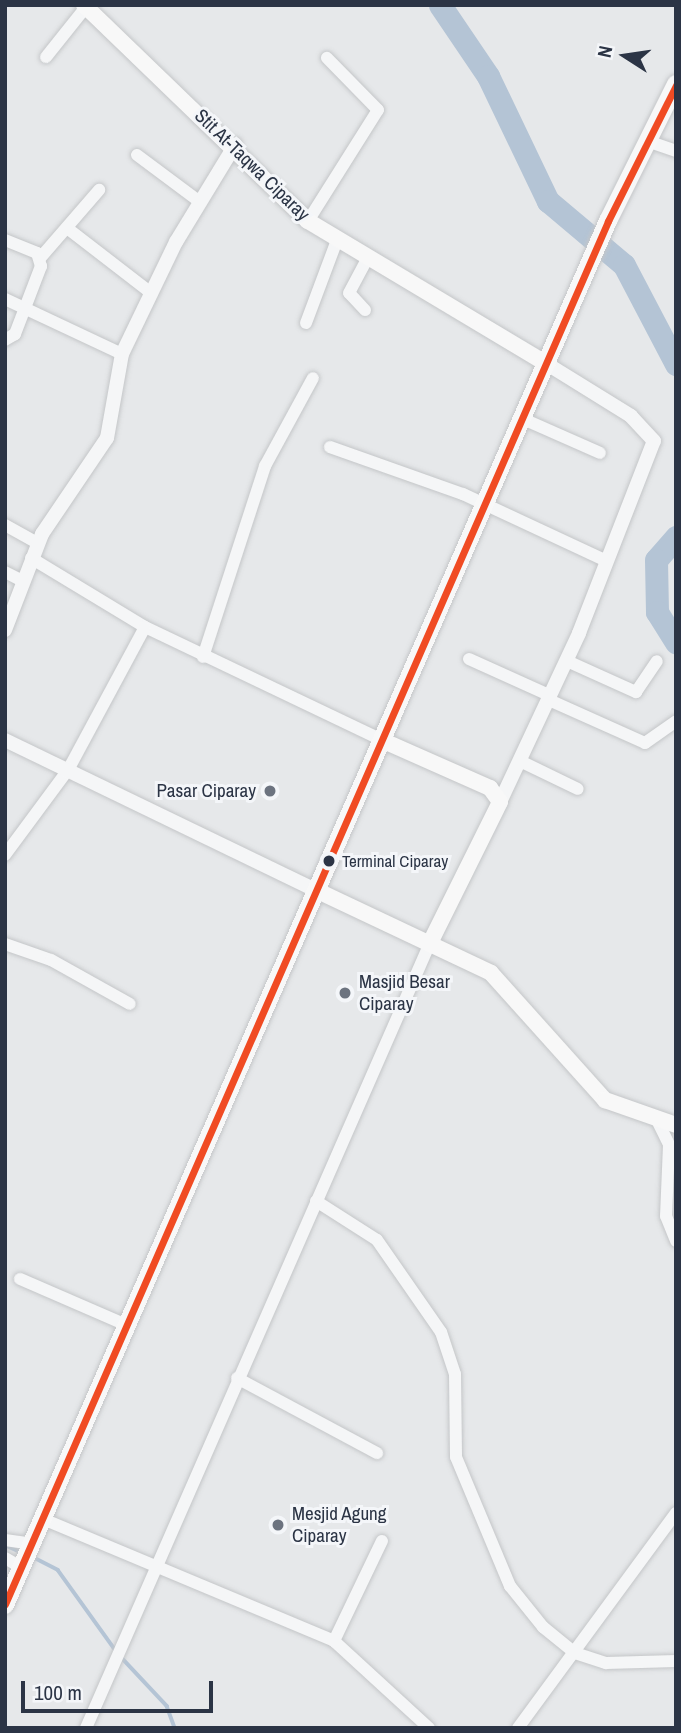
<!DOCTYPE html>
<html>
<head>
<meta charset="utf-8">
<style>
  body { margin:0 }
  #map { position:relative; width:681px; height:1733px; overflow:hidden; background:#e6e8ea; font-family:"Archivo Narrow",sans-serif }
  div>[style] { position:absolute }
  .stream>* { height:3.5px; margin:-1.75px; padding:0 1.75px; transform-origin:1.75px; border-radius:1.75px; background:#b4c4d5 }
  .river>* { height:23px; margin:-11.5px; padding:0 11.5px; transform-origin:11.5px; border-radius:11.5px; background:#b4c4d5 }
  .roads { filter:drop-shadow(0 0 2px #c4c6c8) drop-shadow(0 0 2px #c4c6c8) }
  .minor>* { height:12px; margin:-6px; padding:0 6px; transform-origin:6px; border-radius:6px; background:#f5f6f7 }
  .tertiary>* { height:14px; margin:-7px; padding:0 7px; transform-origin:7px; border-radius:7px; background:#f5f6f7 }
  .secondary>* { height:16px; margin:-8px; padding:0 8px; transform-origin:8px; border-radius:8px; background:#f8f8f8 }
  .primary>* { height:18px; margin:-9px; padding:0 9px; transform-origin:9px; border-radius:9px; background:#f8f8f8 }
  .bus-1>* { height:7px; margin:-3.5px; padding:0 3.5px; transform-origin:3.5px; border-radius:3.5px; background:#f04b23 }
  .dots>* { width:19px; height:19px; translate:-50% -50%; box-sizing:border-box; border:4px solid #f4f6f9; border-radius:50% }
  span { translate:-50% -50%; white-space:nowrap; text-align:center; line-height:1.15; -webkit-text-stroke:6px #f4f6f9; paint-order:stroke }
  .bus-label { font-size:17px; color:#2b3445 }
  .left { translate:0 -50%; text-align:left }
  .street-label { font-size:19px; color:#2b3445 }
  .poi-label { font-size:19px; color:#2b3445 }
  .right { translate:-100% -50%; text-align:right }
  .frame { position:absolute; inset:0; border:7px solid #2b3445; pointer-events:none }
  .north { position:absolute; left:590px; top:21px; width:70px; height:70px; -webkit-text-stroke:5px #f4f6f9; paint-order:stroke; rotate:282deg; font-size:19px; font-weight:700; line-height:28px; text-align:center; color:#2b3445 }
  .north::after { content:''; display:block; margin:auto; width:24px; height:32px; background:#2b3445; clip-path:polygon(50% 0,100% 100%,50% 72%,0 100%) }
  .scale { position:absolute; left:21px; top:1681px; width:192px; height:32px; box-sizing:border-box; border:4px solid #2b3445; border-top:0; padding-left:9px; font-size:21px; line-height:24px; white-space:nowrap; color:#2b3445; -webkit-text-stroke:5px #f4f6f9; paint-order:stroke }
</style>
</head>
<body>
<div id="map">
  <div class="stream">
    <div style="left:5px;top:1545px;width:20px;rotate:24deg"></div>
    <div style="left:33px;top:1557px;width:28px;rotate:27deg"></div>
    <div style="left:58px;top:1570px;width:101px;rotate:54.3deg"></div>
    <div style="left:122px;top:1658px;width:66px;rotate:46.8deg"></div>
    <div style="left:167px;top:1706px;width:23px;rotate:70deg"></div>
  </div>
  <div class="river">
    <div style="left:440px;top:5px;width:86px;rotate:55.9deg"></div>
    <div style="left:488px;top:76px;width:139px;rotate:64.4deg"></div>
    <div style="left:548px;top:201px;width:99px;rotate:40.1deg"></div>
    <div style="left:624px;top:265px;width:112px;rotate:62.3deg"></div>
    <div style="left:676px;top:537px;width:30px;rotate:131deg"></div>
    <div style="left:656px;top:560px;width:52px;rotate:88.9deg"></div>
    <div style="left:657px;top:612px;width:36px;rotate:58deg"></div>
  </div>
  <div class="roads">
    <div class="minor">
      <div style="left:46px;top:57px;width:64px;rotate:-51.3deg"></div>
      <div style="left:647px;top:141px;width:31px;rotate:19deg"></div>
      <div style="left:137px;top:155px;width:79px;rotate:36.7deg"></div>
      <div style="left:308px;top:221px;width:131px;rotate:-57.8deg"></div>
      <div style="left:378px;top:110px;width:73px;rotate:-134.4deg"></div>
      <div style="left:67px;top:228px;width:106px;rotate:37.7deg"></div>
      <div style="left:5px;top:240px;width:35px;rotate:22deg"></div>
      <div style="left:37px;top:253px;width:14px;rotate:73deg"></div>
      <div style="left:41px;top:266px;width:73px;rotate:110.9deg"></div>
      <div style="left:15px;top:334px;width:12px;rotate:149deg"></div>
      <div style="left:41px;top:257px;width:89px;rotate:-49.1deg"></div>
      <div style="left:5px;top:299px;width:129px;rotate:25.2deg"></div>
      <div style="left:365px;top:310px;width:23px;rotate:-133deg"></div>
      <div style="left:349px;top:293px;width:38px;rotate:-62deg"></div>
      <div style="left:306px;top:323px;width:89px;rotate:-69.5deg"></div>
      <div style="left:523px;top:419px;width:84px;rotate:23.8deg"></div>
      <div style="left:330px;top:447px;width:141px;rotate:19.5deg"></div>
      <div style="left:463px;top:494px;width:159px;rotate:25deg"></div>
      <div style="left:5px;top:525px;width:37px;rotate:29deg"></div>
      <div style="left:31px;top:558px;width:133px;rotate:31.2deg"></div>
      <div style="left:145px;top:627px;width:267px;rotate:25.5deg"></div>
      <div style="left:5px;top:572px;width:20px;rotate:27deg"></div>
      <div style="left:203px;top:657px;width:201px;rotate:-72deg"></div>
      <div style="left:265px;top:466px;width:100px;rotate:-61.4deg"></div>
      <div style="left:469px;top:659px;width:90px;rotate:24.3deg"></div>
      <div style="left:567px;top:661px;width:76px;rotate:24.2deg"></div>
      <div style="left:636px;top:692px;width:37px;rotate:-56deg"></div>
      <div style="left:549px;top:700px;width:105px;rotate:24.1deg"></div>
      <div style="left:645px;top:743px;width:38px;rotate:-35deg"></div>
      <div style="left:520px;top:761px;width:64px;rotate:25.8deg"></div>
      <div style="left:5px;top:855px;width:106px;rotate:-53.5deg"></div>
      <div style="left:68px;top:770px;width:162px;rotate:-61.7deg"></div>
      <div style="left:5px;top:944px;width:49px;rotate:19.2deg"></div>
      <div style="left:51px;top:960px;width:90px;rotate:29.1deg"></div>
      <div style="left:658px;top:1122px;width:25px;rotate:64deg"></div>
      <div style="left:669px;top:1145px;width:71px;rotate:92.4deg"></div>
      <div style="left:666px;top:1216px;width:27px;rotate:68deg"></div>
      <div style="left:316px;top:1201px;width:72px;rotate:32.6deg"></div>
      <div style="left:377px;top:1240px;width:112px;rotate:55.2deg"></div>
      <div style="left:441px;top:1332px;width:44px;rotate:71.6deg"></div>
      <div style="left:455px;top:1374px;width:83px;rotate:89.3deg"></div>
      <div style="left:456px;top:1457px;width:140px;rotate:67.3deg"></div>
      <div style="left:510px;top:1586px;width:53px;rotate:51.2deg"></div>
      <div style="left:543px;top:1627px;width:41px;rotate:39.1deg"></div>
      <div style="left:575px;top:1653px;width:33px;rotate:18deg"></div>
      <div style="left:606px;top:1663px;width:70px;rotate:-1.6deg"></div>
      <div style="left:20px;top:1279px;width:113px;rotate:23.4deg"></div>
      <div style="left:237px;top:1378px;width:159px;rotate:28.2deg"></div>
      <div style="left:43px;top:1519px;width:316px;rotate:22.7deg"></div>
      <div style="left:334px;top:1641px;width:129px;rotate:42.5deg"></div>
      <div style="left:5px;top:1540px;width:27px;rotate:8deg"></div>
      <div style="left:5px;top:1558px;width:20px;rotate:30deg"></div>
      <div style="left:334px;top:1641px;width:111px;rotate:-64.4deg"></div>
      <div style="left:86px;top:1728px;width:857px;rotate:-66.34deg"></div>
      <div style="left:518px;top:1728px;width:267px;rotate:-53.7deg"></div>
    </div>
    <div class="tertiary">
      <div style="left:5px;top:630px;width:103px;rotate:-68.9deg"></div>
      <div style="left:42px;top:534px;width:116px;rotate:-55.9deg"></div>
      <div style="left:107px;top:438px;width:85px;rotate:-79.9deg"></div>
      <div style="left:122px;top:354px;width:124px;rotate:-64.3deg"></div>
      <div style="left:176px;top:242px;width:114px;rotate:-58.7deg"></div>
      <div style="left:5px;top:740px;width:350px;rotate:25.8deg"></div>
      <div style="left:500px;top:802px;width:187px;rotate:-64.9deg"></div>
      <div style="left:579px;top:633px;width:206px;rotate:-68.7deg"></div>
      <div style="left:654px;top:441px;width:34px;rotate:-133deg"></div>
      <div style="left:631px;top:416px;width:99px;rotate:-148.2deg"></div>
    </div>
    <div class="secondary">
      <div style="left:84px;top:5px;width:311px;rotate:44deg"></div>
      <div style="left:308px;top:221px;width:279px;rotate:30.9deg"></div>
      <div style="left:386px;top:742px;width:114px;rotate:23.9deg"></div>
      <div style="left:490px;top:788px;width:17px;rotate:54deg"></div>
      <div style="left:500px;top:802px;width:157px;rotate:116.4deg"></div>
      <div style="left:320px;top:892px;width:189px;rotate:25.3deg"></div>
      <div style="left:491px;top:973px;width:171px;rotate:48.1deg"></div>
      <div style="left:605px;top:1100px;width:75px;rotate:19.4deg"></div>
    </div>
    <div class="primary">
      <div style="left:5px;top:1605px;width:1510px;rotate:-66.46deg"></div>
      <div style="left:608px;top:221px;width:153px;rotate:-63.6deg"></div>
    </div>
  </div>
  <div class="bus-1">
    <div style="left:5px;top:1604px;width:1509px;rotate:-66.44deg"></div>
    <div style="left:608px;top:221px;width:152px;rotate:-63.4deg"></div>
  </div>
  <div class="dots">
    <div style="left:270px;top:791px;background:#6c737f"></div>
    <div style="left:329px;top:861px;background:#2b3445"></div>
    <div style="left:345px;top:993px;background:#6c737f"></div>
    <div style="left:278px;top:1525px;background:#6c737f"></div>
  </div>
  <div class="bus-label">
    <span class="left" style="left:342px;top:861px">Terminal Ciparay</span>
  </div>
  <div class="street-label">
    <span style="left:252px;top:165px;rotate:44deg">Stit At-Taqwa Ciparay</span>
  </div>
  <div class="poi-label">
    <span class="right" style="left:256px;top:791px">Pasar Ciparay</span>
    <span class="left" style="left:359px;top:993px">Masjid Besar<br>Ciparay</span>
    <span class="left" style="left:292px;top:1525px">Mesjid Agung<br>Ciparay</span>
  </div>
  <div class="frame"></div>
  <div class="north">N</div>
  <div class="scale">100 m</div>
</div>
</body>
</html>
